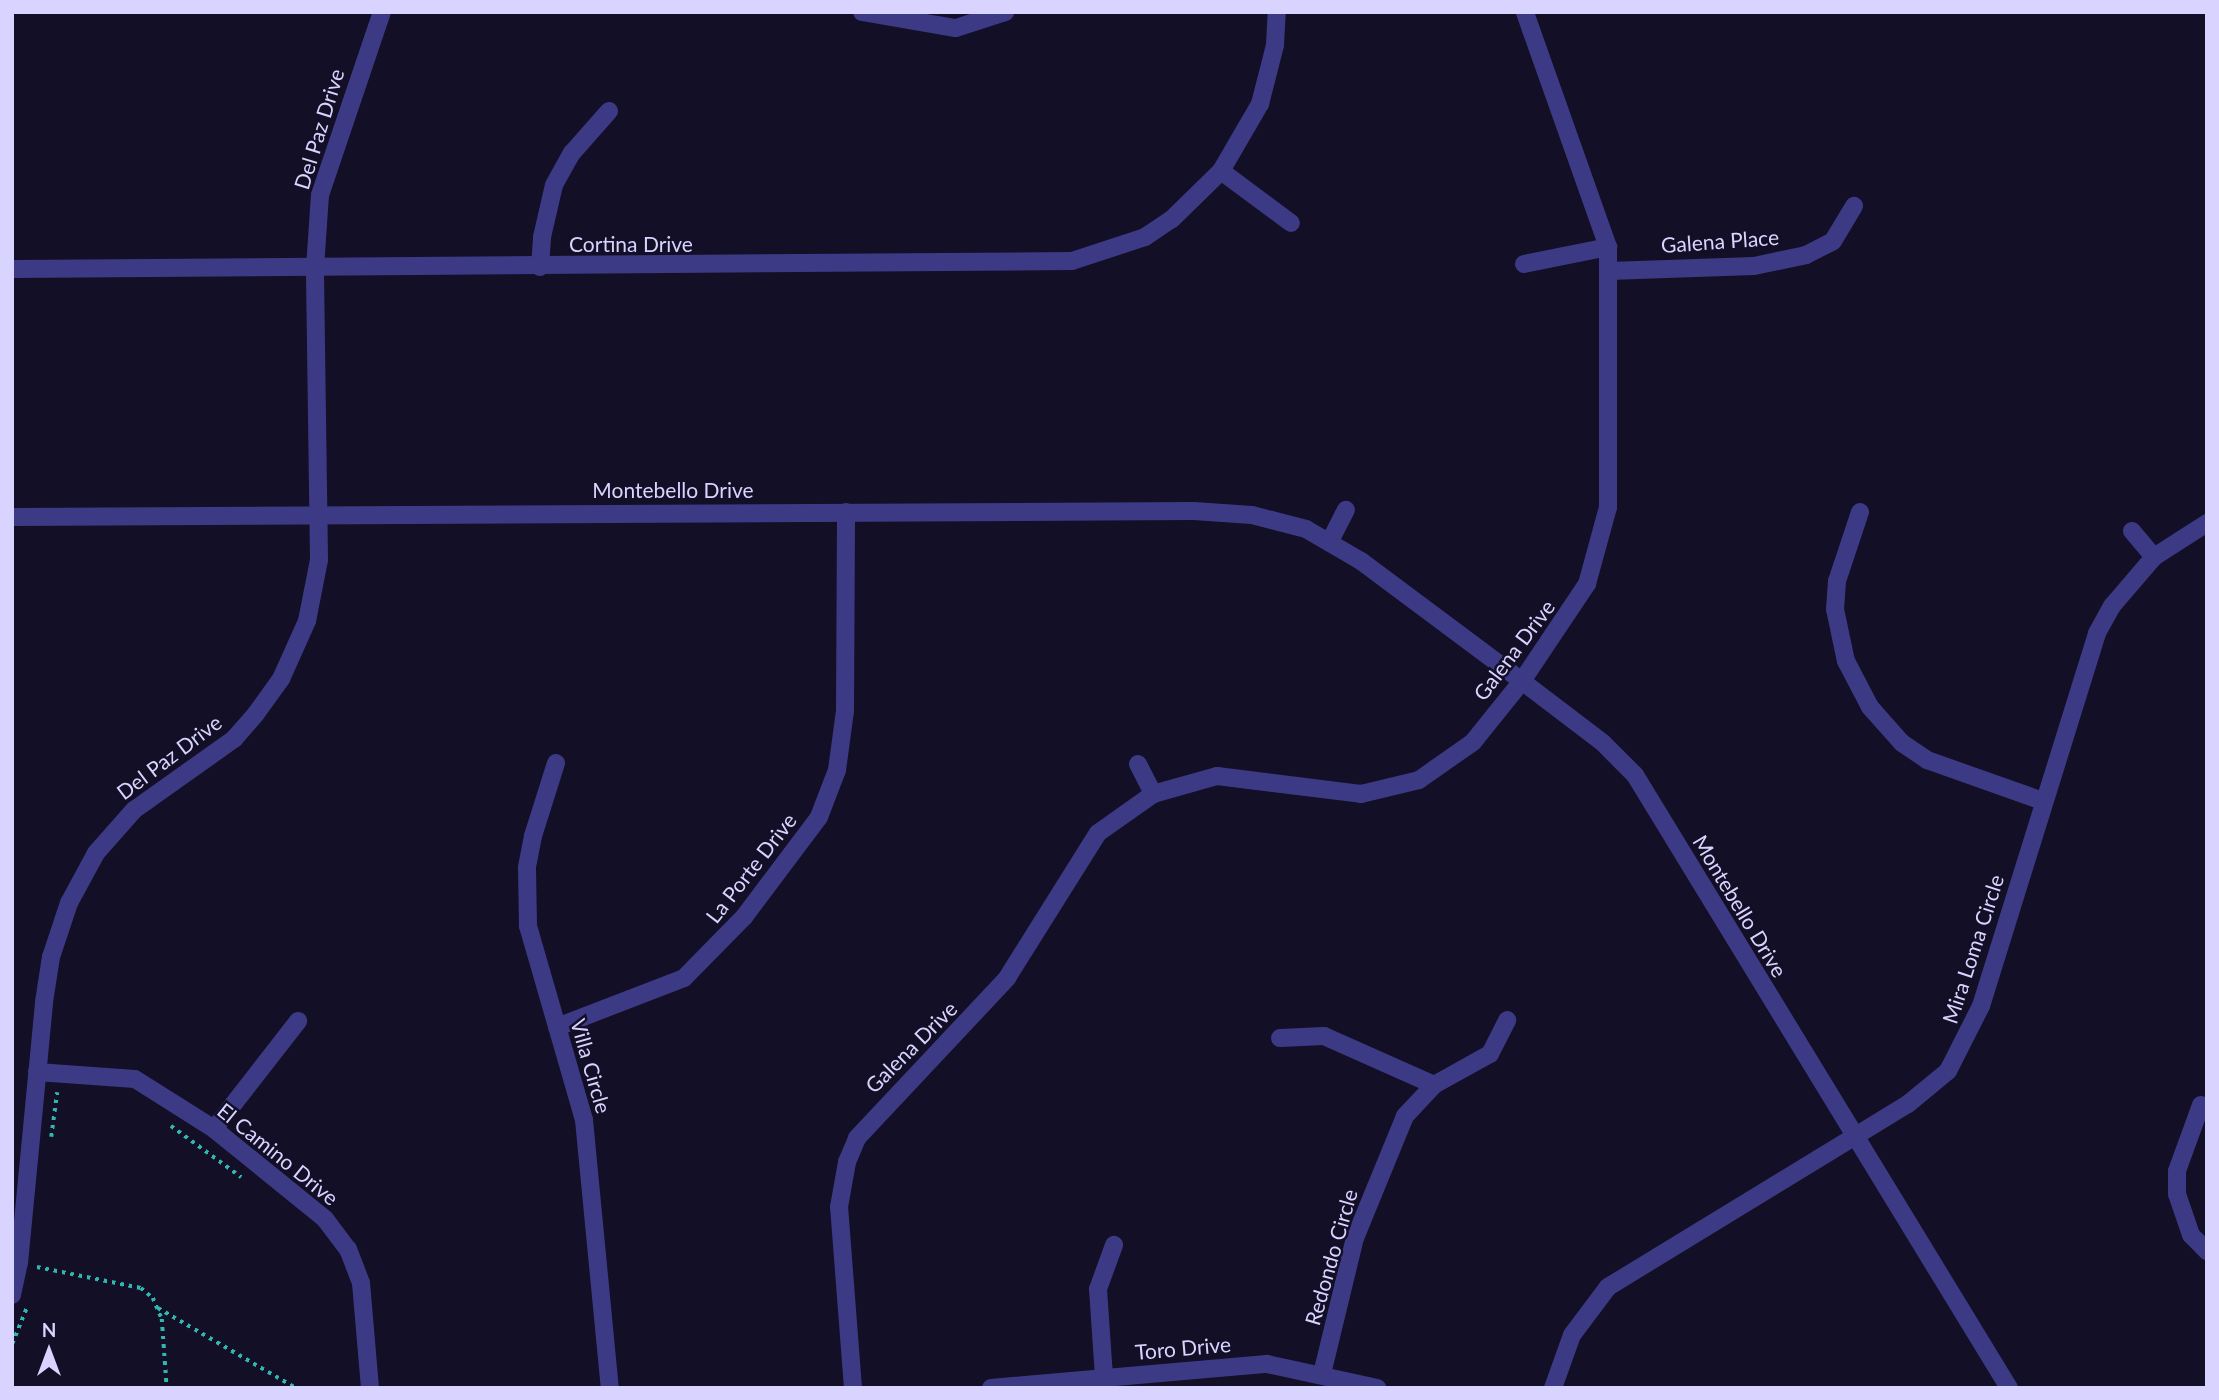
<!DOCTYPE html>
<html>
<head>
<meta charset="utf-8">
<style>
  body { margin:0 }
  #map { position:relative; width:2219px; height:1400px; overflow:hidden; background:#130f26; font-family:Lato,sans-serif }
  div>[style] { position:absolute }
  .path>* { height:3.5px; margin-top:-1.75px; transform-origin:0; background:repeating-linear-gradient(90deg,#2fb8b0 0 3.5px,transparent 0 8.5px) }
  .minor>* { height:18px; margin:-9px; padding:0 9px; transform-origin:9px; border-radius:9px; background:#3d3a85 }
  span { translate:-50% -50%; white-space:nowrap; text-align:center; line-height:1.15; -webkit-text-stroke:5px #130f26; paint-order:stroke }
  .street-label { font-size:21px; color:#d9d4ff }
  .frame { position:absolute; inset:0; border:14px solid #d9d4ff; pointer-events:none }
  .north { position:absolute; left:14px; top:1316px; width:70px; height:70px; -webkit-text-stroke:5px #130f26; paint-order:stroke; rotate:0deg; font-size:19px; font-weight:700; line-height:28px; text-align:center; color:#d9d4ff }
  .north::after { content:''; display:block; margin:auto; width:24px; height:32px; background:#d9d4ff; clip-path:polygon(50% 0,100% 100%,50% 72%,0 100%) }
</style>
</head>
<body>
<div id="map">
  <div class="path">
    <div style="left:171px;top:1126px;width:87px;rotate:36.1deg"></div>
    <div style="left:51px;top:1137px;width:45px;rotate:-82.4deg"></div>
    <div style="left:37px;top:1267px;width:106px;rotate:11.4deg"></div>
    <div style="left:141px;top:1288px;width:16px;rotate:40deg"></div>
    <div style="left:153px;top:1298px;width:23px;rotate:67deg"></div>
    <div style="left:162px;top:1319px;width:69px;rotate:85.9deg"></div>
    <div style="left:158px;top:1308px;width:160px;rotate:30.1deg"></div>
    <div style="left:12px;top:1344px;width:40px;rotate:-68deg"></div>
  </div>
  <div class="minor">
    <div style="left:862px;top:12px;width:95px;rotate:9.7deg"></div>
    <div style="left:956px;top:28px;width:52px;rotate:-18.1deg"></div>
    <div style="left:1221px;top:171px;width:87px;rotate:36.6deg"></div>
    <div style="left:1524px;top:264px;width:86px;rotate:-11.4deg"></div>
    <div style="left:540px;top:267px;width:30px;rotate:-86deg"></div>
    <div style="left:542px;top:237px;width:53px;rotate:-77deg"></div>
    <div style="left:554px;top:185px;width:37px;rotate:-61deg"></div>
    <div style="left:572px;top:153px;width:56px;rotate:-48.6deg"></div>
    <div style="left:12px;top:269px;width:1060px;rotate:-0.43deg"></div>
    <div style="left:1072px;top:261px;width:77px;rotate:-18.2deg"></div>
    <div style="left:1145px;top:237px;width:32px;rotate:-34deg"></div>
    <div style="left:1172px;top:219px;width:69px;rotate:-44.4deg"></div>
    <div style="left:1221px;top:171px;width:78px;rotate:-59.8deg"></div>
    <div style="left:1260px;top:104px;width:61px;rotate:-75.7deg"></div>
    <div style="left:1275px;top:45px;width:33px;rotate:-87deg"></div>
    <div style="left:1609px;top:271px;width:145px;rotate:-2deg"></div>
    <div style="left:1754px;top:266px;width:53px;rotate:-11.9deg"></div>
    <div style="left:1806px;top:255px;width:30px;rotate:-27deg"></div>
    <div style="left:1833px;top:241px;width:41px;rotate:-59deg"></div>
    <div style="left:1860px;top:512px;width:73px;rotate:108.4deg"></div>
    <div style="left:1837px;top:581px;width:28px;rotate:94deg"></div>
    <div style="left:1835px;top:609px;width:53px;rotate:78.1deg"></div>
    <div style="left:1846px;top:661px;width:52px;rotate:62.4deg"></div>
    <div style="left:1870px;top:707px;width:48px;rotate:48.4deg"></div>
    <div style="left:1902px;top:743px;width:30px;rotate:34deg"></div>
    <div style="left:1927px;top:760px;width:123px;rotate:19.5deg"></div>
    <div style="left:12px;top:517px;width:1182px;rotate:-0.29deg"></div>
    <div style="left:1194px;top:511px;width:58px;rotate:3.9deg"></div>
    <div style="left:1252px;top:515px;width:56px;rotate:14.5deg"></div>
    <div style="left:1306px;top:529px;width:64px;rotate:30.2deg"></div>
    <div style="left:1361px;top:561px;width:176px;rotate:36.7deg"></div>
    <div style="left:1502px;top:666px;width:127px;rotate:37.3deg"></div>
    <div style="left:1603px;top:743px;width:45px;rotate:45deg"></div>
    <div style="left:1635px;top:775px;width:718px;rotate:58.61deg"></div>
    <div style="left:2132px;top:531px;width:34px;rotate:50deg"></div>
    <div style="left:1330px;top:541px;width:35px;rotate:-63deg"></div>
    <div style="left:556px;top:763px;width:77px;rotate:107.5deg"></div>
    <div style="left:533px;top:836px;width:33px;rotate:101deg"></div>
    <div style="left:527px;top:868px;width:58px;rotate:89deg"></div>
    <div style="left:528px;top:926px;width:202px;rotate:73.9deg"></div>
    <div style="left:584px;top:1120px;width:269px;rotate:84.5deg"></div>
    <div style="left:1138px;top:764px;width:34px;rotate:63deg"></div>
    <div style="left:557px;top:1027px;width:136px;rotate:-21.1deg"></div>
    <div style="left:684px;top:978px;width:86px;rotate:-45.5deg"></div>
    <div style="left:744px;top:917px;width:125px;rotate:-53.1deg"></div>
    <div style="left:819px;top:817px;width:50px;rotate:-69deg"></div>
    <div style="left:837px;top:770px;width:60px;rotate:-82.3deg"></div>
    <div style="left:845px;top:711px;width:199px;rotate:-89.7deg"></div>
    <div style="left:1280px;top:1038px;width:44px;rotate:-2.6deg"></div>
    <div style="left:1324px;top:1036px;width:120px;rotate:24deg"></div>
    <div style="left:37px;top:1072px;width:98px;rotate:4.1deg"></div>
    <div style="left:135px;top:1079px;width:93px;rotate:32.3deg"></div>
    <div style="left:214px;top:1129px;width:143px;rotate:39deg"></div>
    <div style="left:325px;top:1219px;width:38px;rotate:53deg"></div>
    <div style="left:348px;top:1249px;width:36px;rotate:69deg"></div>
    <div style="left:361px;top:1283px;width:105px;rotate:85.1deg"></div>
    <div style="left:2201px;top:1105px;width:70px;rotate:110deg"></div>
    <div style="left:2177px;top:1171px;width:23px;rotate:90deg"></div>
    <div style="left:2177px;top:1194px;width:43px;rotate:71.1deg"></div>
    <div style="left:2191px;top:1235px;width:23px;rotate:45deg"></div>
    <div style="left:214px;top:1129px;width:137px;rotate:-52.1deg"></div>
    <div style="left:12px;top:1295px;width:33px;rotate:-78deg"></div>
    <div style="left:19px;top:1263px;width:262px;rotate:-84.5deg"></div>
    <div style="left:44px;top:1002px;width:46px;rotate:-81.2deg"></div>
    <div style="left:51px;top:957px;width:57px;rotate:-71.6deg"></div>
    <div style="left:69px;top:903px;width:57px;rotate:-61.6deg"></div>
    <div style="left:96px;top:853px;width:57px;rotate:-48.5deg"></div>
    <div style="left:134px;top:810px;width:123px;rotate:-35.4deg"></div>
    <div style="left:234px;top:739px;width:32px;rotate:-49deg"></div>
    <div style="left:255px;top:715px;width:44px;rotate:-54.2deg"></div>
    <div style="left:281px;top:679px;width:64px;rotate:-65.9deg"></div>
    <div style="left:307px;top:621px;width:62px;rotate:-78.9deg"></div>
    <div style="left:319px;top:560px;width:292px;rotate:-90.8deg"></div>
    <div style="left:315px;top:268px;width:73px;rotate:-86.1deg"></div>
    <div style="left:320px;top:195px;width:193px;rotate:-71.3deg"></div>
    <div style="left:1322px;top:1374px;width:140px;rotate:-76.4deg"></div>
    <div style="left:1355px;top:1238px;width:132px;rotate:-67.7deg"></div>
    <div style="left:1405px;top:1116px;width:42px;rotate:-46.9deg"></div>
    <div style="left:1434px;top:1085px;width:64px;rotate:-29deg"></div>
    <div style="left:1490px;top:1054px;width:38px;rotate:-63deg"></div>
    <div style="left:1104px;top:1377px;width:88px;rotate:-93.9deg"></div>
    <div style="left:1098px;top:1289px;width:47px;rotate:-70deg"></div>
    <div style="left:853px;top:1388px;width:182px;rotate:-94.4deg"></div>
    <div style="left:839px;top:1207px;width:46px;rotate:-79.9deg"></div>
    <div style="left:847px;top:1162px;width:26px;rotate:-67deg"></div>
    <div style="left:857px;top:1138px;width:219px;rotate:-46.8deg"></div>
    <div style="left:1007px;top:978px;width:171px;rotate:-57.9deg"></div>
    <div style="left:1098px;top:833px;width:67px;rotate:-35.3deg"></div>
    <div style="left:1153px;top:794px;width:66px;rotate:-15.7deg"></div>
    <div style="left:1217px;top:776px;width:145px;rotate:7.1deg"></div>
    <div style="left:1361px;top:794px;width:60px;rotate:-13.6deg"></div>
    <div style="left:1419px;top:780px;width:66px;rotate:-35.1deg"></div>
    <div style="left:1473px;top:742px;width:78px;rotate:-51.2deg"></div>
    <div style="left:1522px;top:681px;width:117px;rotate:-56.2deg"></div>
    <div style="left:1587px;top:584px;width:80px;rotate:-74.7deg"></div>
    <div style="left:1608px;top:507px;width:260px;rotate:-90deg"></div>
    <div style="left:1608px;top:247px;width:249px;rotate:-109.5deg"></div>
    <div style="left:991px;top:1388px;width:277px;rotate:-5deg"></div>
    <div style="left:1267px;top:1364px;width:113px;rotate:12.3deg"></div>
    <div style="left:1553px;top:1388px;width:56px;rotate:-70.3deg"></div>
    <div style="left:1572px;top:1335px;width:60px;rotate:-53.1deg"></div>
    <div style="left:1608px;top:1287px;width:351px;rotate:-31.4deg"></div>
    <div style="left:1908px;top:1104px;width:52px;rotate:-39.5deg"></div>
    <div style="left:1948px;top:1071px;width:73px;rotate:-63.1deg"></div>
    <div style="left:1981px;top:1006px;width:391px;rotate:-72.7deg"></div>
    <div style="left:2097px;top:633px;width:31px;rotate:-61deg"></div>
    <div style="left:2112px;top:606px;width:65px;rotate:-49.4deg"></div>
    <div style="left:2154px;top:557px;width:63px;rotate:-32.7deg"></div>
  </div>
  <div class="street-label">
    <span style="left:319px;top:129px;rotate:-73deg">Del Paz Drive</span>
    <span style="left:1720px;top:241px;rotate:-4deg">Galena Place</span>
    <span style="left:631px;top:244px">Cortina Drive</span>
    <span style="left:673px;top:490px">Montebello Drive</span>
    <span style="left:1514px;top:650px;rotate:-53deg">Galena Drive</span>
    <span style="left:169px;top:757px;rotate:-37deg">Del Paz Drive</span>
    <span style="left:751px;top:868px;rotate:-52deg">La Porte Drive</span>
    <span style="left:1740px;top:906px;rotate:59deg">Montebello Drive</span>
    <span style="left:1973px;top:949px;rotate:-72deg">Mira Loma Circle</span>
    <span style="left:911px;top:1047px;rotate:-45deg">Galena Drive</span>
    <span style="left:591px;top:1066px;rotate:74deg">Villa Circle</span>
    <span style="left:278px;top:1154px;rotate:39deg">El Camino Drive</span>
    <span style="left:1331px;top:1257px;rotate:-74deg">Redondo Circle</span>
    <span style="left:1183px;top:1348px;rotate:-5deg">Toro Drive</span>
  </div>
  <div class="frame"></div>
  <div class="north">N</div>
</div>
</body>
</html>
